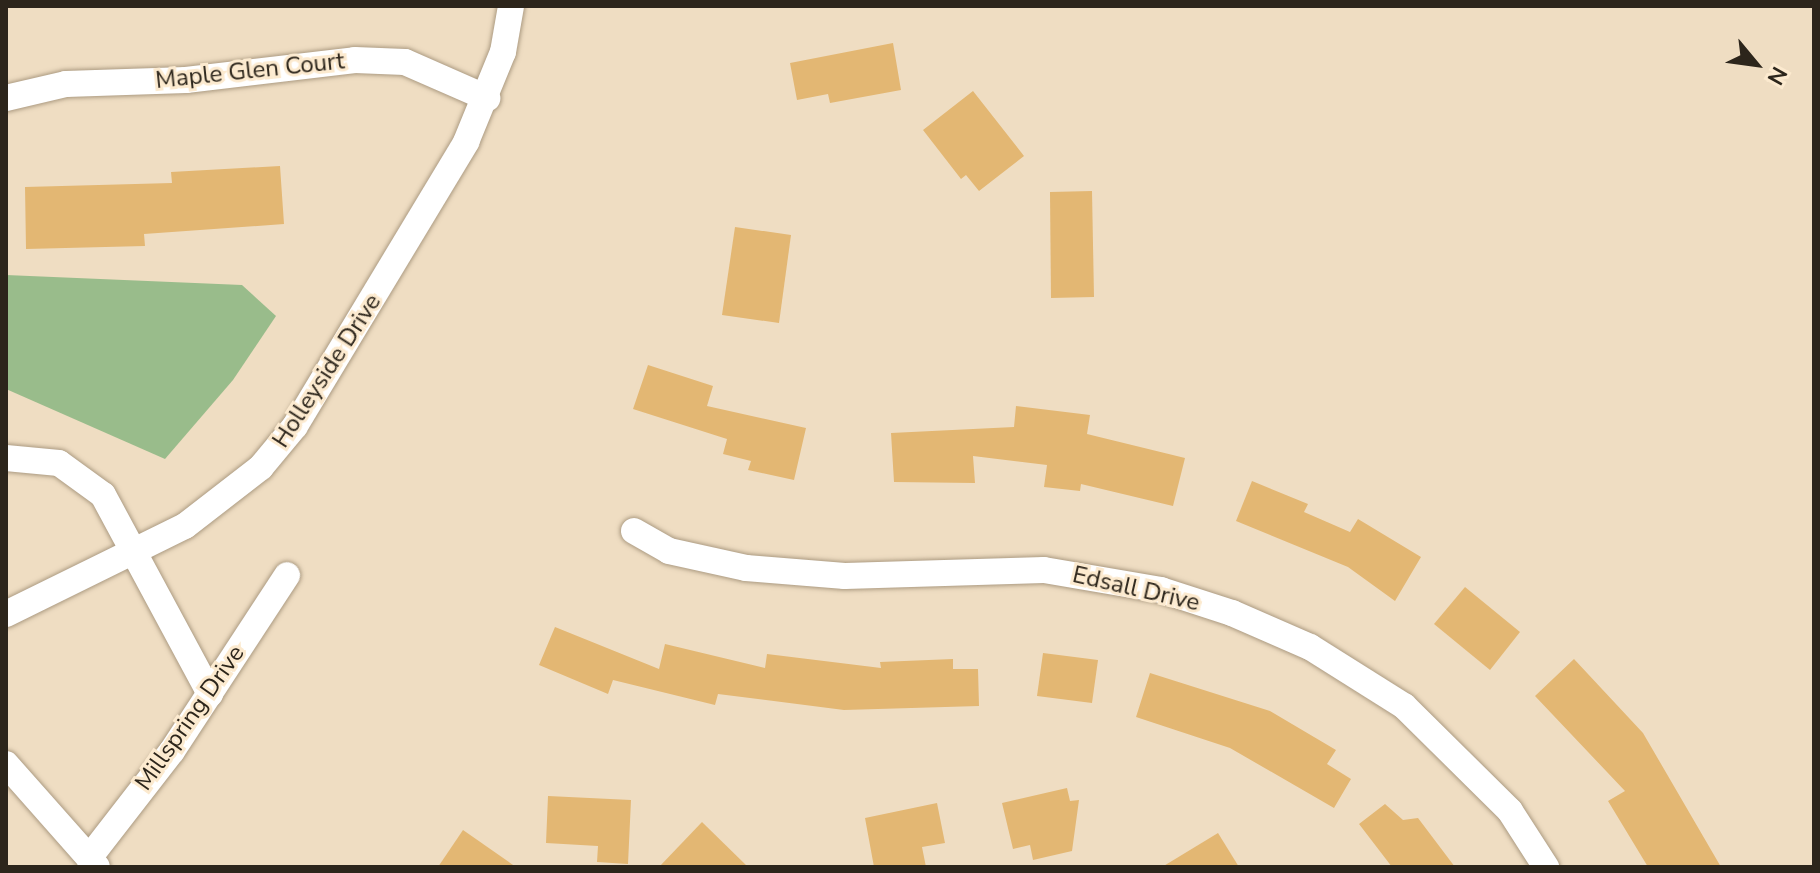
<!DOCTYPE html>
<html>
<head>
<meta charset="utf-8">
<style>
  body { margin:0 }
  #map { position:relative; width:1820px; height:873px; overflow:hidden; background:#efddc2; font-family:"Nunito Sans",sans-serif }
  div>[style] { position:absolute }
  .green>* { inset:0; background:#99bc8b }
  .building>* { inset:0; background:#e3b773 }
  .roads { filter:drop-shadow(0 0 2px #ac9b82) drop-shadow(0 0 2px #ac9b82) }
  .street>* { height:26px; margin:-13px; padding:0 13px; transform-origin:13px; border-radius:13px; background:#fff }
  span { translate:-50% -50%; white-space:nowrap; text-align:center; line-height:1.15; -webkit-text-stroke:6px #fceacf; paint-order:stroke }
  .street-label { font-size:24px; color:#2c251b }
  .frame { position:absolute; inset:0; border:8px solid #2c251b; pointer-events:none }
  .north { position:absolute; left:1716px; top:24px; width:80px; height:80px; -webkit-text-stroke:6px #fceacf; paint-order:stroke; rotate:119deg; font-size:22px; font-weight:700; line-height:32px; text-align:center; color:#2c251b }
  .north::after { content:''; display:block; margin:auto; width:28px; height:36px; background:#2c251b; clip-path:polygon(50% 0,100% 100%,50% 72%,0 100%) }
</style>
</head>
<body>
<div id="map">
  <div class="green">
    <div style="clip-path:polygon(6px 275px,242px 285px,276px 316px,233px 380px,165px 459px,6px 389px)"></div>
  </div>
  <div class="building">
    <div style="clip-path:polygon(893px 43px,901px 90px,830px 103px,828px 94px,797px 100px,790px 63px)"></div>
    <div style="clip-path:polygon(973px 91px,1024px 156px,979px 191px,966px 175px,961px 179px,923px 130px)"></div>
    <div style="clip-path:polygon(280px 166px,284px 224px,144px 234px,145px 246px,26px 249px,25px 187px,172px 183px,171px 172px)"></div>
    <div style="clip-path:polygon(1092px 191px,1094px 297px,1051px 298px,1050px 192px)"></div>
    <div style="clip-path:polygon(735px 227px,791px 235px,779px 323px,722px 315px)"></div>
    <div style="clip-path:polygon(648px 365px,713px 386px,707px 406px,806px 428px,794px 480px,748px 470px,751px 461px,723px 454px,727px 439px,633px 409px)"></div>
    <div style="clip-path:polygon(1016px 406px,1090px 415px,1087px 434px,1185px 458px,1173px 506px,1081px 484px,1080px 491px,1044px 487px,1047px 465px,973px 456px,975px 483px,894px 482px,891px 433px,1014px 427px)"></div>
    <div style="clip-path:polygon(1252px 481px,1308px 504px,1304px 512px,1350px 532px,1358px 519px,1421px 557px,1395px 601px,1348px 567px,1236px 521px)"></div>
    <div style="clip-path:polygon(1465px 587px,1520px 632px,1490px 670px,1434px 624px)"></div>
    <div style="clip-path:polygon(555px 627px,659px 669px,665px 644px,765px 668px,767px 654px,881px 668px,880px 662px,953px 659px,953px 669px,978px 669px,979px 706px,844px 710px,718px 694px,715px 705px,613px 680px,608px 694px,539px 665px)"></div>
    <div style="clip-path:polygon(1043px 653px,1098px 660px,1092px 703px,1037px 696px)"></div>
    <div style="clip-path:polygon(1574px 659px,1643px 733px,1721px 867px,1648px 867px,1608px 801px,1625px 791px,1535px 696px)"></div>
    <div style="clip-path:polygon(1150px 673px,1270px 711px,1336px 750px,1327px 764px,1351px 779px,1334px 808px,1230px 748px,1136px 717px)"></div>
    <div style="clip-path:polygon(1067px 788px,1070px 801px,1079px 800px,1072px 851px,1033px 860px,1030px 845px,1013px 849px,1002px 803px)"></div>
    <div style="clip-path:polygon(548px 796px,631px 800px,628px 864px,597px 862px,598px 846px,546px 843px)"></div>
    <div style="clip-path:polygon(937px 803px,945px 843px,922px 847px,926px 867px,874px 867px,865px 818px)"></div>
    <div style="clip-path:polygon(1385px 804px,1403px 820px,1418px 818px,1455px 867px,1392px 867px,1359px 824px)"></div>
    <div style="clip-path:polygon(702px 822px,748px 867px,659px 867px)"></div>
    <div style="clip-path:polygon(463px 830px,516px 867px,438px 867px)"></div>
    <div style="clip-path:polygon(1218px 833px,1239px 867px,1162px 867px)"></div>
  </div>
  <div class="roads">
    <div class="street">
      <div style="left:6px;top:98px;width:62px;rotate:-13.1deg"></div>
      <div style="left:66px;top:84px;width:120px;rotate:-1.9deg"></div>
      <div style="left:186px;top:80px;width:170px;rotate:-6.7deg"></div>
      <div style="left:355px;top:60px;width:50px;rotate:2.3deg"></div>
      <div style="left:405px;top:62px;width:90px;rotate:23.7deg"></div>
      <div style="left:6px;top:458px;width:53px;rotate:5.4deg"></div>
      <div style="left:59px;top:463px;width:54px;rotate:36deg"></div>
      <div style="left:103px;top:495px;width:226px;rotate:61.7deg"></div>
      <div style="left:634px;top:531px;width:40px;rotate:29.7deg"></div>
      <div style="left:669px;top:551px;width:79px;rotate:12.4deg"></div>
      <div style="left:746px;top:568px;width:99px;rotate:4.6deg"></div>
      <div style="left:845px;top:576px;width:199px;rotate:-1.7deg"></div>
      <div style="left:1044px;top:570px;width:119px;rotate:9.7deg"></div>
      <div style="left:1161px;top:590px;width:75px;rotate:17.9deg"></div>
      <div style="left:1232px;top:613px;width:85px;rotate:23.6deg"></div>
      <div style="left:1310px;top:647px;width:111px;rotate:32.1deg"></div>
      <div style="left:1404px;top:706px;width:149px;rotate:44.7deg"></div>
      <div style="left:1510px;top:811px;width:67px;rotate:57.3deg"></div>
      <div style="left:6px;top:614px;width:199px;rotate:-26.2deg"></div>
      <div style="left:185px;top:526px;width:96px;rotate:-37.8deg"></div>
      <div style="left:261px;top:467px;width:53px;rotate:-50.3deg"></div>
      <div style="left:295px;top:426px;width:332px;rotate:-58.9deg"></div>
      <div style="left:466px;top:142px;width:97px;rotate:-67.7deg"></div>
      <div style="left:503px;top:52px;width:47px;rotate:-80.1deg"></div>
      <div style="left:6px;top:764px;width:137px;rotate:48.5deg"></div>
      <div style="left:89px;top:858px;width:135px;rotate:-52.2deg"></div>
      <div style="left:172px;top:751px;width:210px;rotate:-56.8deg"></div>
    </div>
  </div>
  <div class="street-label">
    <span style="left:250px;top:71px;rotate:-6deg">Maple Glen Court</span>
    <span style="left:327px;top:371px;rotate:-57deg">Holleyside Drive</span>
    <span style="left:1136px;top:589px;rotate:13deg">Edsall Drive</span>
    <span style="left:190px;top:718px;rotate:-55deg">Millspring Drive</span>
  </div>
  <div class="frame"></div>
  <div class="north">N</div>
</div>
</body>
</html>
